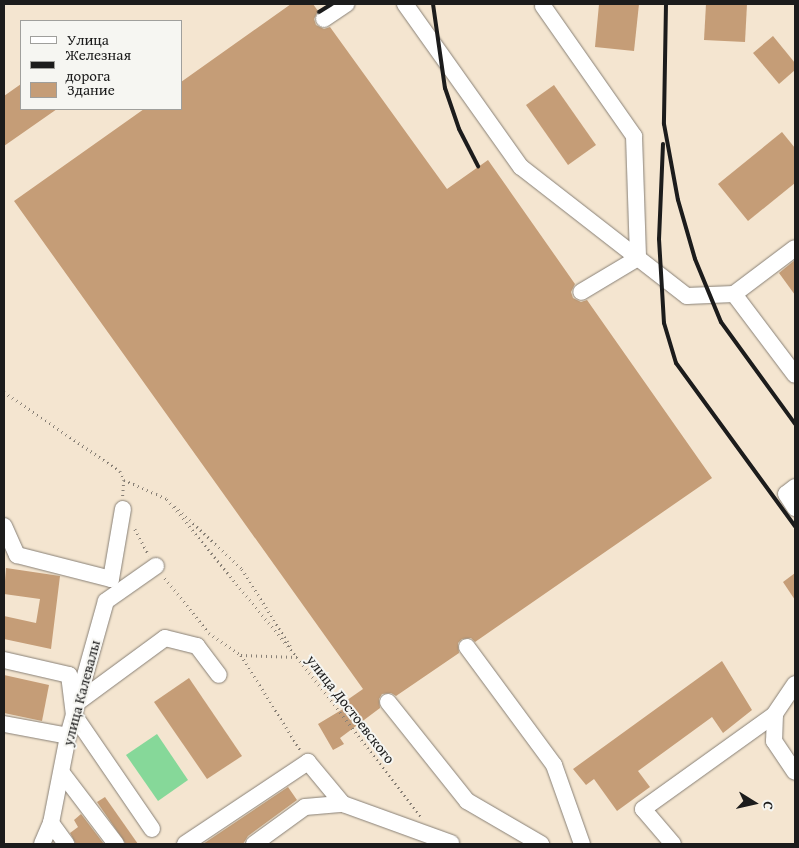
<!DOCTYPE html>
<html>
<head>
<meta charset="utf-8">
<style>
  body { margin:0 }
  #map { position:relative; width:799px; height:848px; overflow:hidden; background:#f4e5d0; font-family:"Gentium Book Plus",serif }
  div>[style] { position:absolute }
  .green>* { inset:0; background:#86d899 }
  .building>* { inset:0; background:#c59d77 }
  .path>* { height:2.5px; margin-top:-1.25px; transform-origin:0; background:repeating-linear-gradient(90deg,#888076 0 1px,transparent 0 5px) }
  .roads { filter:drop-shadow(0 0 1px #888076) drop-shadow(0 0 1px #888076) }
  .minor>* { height:16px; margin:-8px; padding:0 8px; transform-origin:8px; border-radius:8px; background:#fff }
  .rail>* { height:4px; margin:-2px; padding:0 2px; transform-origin:2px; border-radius:2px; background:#1c1c1c }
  span { translate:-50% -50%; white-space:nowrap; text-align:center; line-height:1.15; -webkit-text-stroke:4px #f6f6f2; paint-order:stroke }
  .street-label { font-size:15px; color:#1c1c1c }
  .frame { position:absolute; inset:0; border:5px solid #1c1c1c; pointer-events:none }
  .legend { position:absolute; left:20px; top:20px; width:162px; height:90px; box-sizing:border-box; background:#f6f6f2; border:1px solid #9f9f9c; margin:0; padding:6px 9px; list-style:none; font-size:15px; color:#1c1c1c }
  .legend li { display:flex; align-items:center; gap:10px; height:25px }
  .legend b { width:25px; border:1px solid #9f9f9c }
  .north { position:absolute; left:729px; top:778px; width:50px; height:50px; -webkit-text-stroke:4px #f6f6f2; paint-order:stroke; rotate:100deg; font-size:14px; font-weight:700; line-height:20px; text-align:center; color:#1c1c1c }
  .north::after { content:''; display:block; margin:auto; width:18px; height:22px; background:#1c1c1c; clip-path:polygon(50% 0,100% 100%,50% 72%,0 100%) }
</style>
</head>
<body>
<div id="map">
  <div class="green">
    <div style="clip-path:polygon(157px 734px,188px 780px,158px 801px,126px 755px)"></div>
  </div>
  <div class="building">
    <div style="clip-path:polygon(291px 4px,313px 4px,318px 11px,314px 19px,316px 25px,324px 29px,330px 27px,447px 189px,488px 160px,575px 284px,571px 292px,573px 298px,581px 302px,587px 300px,712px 478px,475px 642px,471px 638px,462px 639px,458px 643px,459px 653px,396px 696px,391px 693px,382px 694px,379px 699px,380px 708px,340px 738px,344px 744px,333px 750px,318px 724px,343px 709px,340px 705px,363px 689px,14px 201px,144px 109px,181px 109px,181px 82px)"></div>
    <div style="clip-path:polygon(599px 4px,639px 4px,634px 51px,595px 47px)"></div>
    <div style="clip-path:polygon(706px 4px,747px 4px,745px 42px,704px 40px)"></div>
    <div style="clip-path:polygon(773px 36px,795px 63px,795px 70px,779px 84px,753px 53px)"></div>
    <div style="clip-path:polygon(21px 84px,21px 109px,57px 109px,4px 146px,4px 96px)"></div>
    <div style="clip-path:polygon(554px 85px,596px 145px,568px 165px,526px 105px)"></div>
    <div style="clip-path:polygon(782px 132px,795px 148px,795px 183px,748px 221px,718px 184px)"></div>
    <div style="clip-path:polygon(795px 260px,795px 295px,779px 273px)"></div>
    <div style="clip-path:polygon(6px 568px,60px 576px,51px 649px,4px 639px,4px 616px,36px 623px,40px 599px,4px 594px)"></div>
    <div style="clip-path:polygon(795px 573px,795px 600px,783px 582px)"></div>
    <div style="clip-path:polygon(722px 661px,752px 710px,723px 733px,712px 717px,638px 771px,650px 787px,617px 811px,594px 779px,586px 785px,573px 769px)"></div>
    <div style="clip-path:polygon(4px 675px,49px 685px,42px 721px,4px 713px)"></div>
    <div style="clip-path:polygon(189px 678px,242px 756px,207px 779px,154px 702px)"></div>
    <div style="clip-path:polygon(288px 787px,297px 800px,248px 836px,243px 844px,203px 844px)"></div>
    <div style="clip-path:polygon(105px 797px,138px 844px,126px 844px,97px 802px)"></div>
    <div style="clip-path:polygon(81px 814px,104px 844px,76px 844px,70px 833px,78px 827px,74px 820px)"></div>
  </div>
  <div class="path">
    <div style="left:4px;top:392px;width:140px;rotate:34.3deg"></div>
    <div style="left:120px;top:471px;width:10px;rotate:66deg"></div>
    <div style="left:124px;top:480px;width:16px;rotate:94deg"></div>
    <div style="left:124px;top:480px;width:47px;rotate:23.8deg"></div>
    <div style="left:167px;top:499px;width:205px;rotate:50.6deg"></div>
    <div style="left:297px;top:657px;width:202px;rotate:52.1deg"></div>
    <div style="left:175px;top:506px;width:92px;rotate:43.2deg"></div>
    <div style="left:242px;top:569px;width:92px;rotate:57.9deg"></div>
    <div style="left:135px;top:529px;width:30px;rotate:62deg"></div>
    <div style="left:165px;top:578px;width:70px;rotate:51.3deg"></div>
    <div style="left:209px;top:633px;width:39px;rotate:35deg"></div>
    <div style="left:241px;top:655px;width:56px;rotate:2deg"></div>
    <div style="left:241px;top:655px;width:113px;rotate:58deg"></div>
  </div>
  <div class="roads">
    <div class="minor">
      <div style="left:405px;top:4px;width:200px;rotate:54.6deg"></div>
      <div style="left:521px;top:167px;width:210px;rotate:37.9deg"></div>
      <div style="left:687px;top:296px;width:47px;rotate:-2.4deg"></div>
      <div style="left:734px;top:294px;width:101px;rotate:53deg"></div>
      <div style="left:543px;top:6px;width:159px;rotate:55deg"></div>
      <div style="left:634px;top:136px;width:122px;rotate:88.1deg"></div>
      <div style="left:638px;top:258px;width:66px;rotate:149.2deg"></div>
      <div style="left:324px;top:19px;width:27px;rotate:-34deg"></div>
      <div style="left:734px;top:294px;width:76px;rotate:-37deg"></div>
      <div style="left:795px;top:487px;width:11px;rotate:142deg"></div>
      <div style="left:786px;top:494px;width:17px;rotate:57deg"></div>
      <div style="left:4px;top:526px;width:32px;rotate:66deg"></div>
      <div style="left:17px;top:555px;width:97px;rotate:14.3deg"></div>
      <div style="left:111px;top:579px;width:71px;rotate:-80.3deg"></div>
      <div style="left:467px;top:647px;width:147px;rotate:53.6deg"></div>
      <div style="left:554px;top:765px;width:84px;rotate:70.5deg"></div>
      <div style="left:4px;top:660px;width:67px;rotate:13deg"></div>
      <div style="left:69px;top:675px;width:40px;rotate:82.9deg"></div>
      <div style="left:74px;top:715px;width:138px;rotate:55.6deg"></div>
      <div style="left:795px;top:684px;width:36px;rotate:124deg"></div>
      <div style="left:775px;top:714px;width:27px;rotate:92deg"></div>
      <div style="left:774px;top:741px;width:37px;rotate:56deg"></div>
      <div style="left:78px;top:702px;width:108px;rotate:-36.3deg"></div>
      <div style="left:165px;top:638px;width:33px;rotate:14deg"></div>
      <div style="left:197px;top:646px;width:36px;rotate:53deg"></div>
      <div style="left:388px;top:702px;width:127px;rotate:51.4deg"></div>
      <div style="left:467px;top:801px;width:86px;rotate:30.2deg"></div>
      <div style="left:4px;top:724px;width:65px;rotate:10.6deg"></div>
      <div style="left:62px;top:773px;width:89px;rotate:52.7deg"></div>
      <div style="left:51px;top:823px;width:26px;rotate:54deg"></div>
      <div style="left:42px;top:844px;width:23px;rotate:-67deg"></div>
      <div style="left:51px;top:823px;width:89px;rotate:-78.9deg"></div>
      <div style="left:68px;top:736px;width:140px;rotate:-74.3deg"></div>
      <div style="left:106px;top:601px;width:61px;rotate:-35deg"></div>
      <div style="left:185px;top:844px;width:148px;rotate:-33.7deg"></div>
      <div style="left:308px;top:762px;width:55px;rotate:50.2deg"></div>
      <div style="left:254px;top:844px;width:63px;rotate:-36deg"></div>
      <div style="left:305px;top:807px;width:38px;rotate:-5deg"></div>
      <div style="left:343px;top:804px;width:115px;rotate:19.9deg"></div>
      <div style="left:673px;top:844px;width:46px;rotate:-130.6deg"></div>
      <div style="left:643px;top:809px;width:163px;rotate:-35.7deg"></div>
    </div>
  </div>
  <div class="rail">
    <div style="left:433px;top:4px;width:85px;rotate:81.9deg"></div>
    <div style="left:445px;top:88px;width:43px;rotate:71.1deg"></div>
    <div style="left:459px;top:129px;width:42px;rotate:62.8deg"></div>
    <div style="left:666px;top:4px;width:120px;rotate:91deg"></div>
    <div style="left:664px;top:124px;width:77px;rotate:79.6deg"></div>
    <div style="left:678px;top:200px;width:61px;rotate:73.9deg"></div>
    <div style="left:695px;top:259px;width:68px;rotate:67.6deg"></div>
    <div style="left:721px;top:322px;width:126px;rotate:54deg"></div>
    <div style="left:319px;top:12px;width:15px;rotate:-32deg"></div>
    <div style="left:663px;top:144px;width:95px;rotate:92.4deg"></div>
    <div style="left:659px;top:239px;width:84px;rotate:86.6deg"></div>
    <div style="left:664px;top:323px;width:42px;rotate:73.3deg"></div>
    <div style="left:676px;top:363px;width:202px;rotate:53.9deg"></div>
  </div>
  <div class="street-label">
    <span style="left:81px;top:693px;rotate:-75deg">улица Калевалы</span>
    <span style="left:351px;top:709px;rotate:52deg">улица Достоевского</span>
  </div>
  <div class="frame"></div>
  <ul class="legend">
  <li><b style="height:6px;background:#fff"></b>Улица</li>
  <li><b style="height:6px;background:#1c1c1c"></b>Железная дорога</li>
  <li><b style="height:14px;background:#c59d77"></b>Здание</li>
  </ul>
  <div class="north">С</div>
</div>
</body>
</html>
